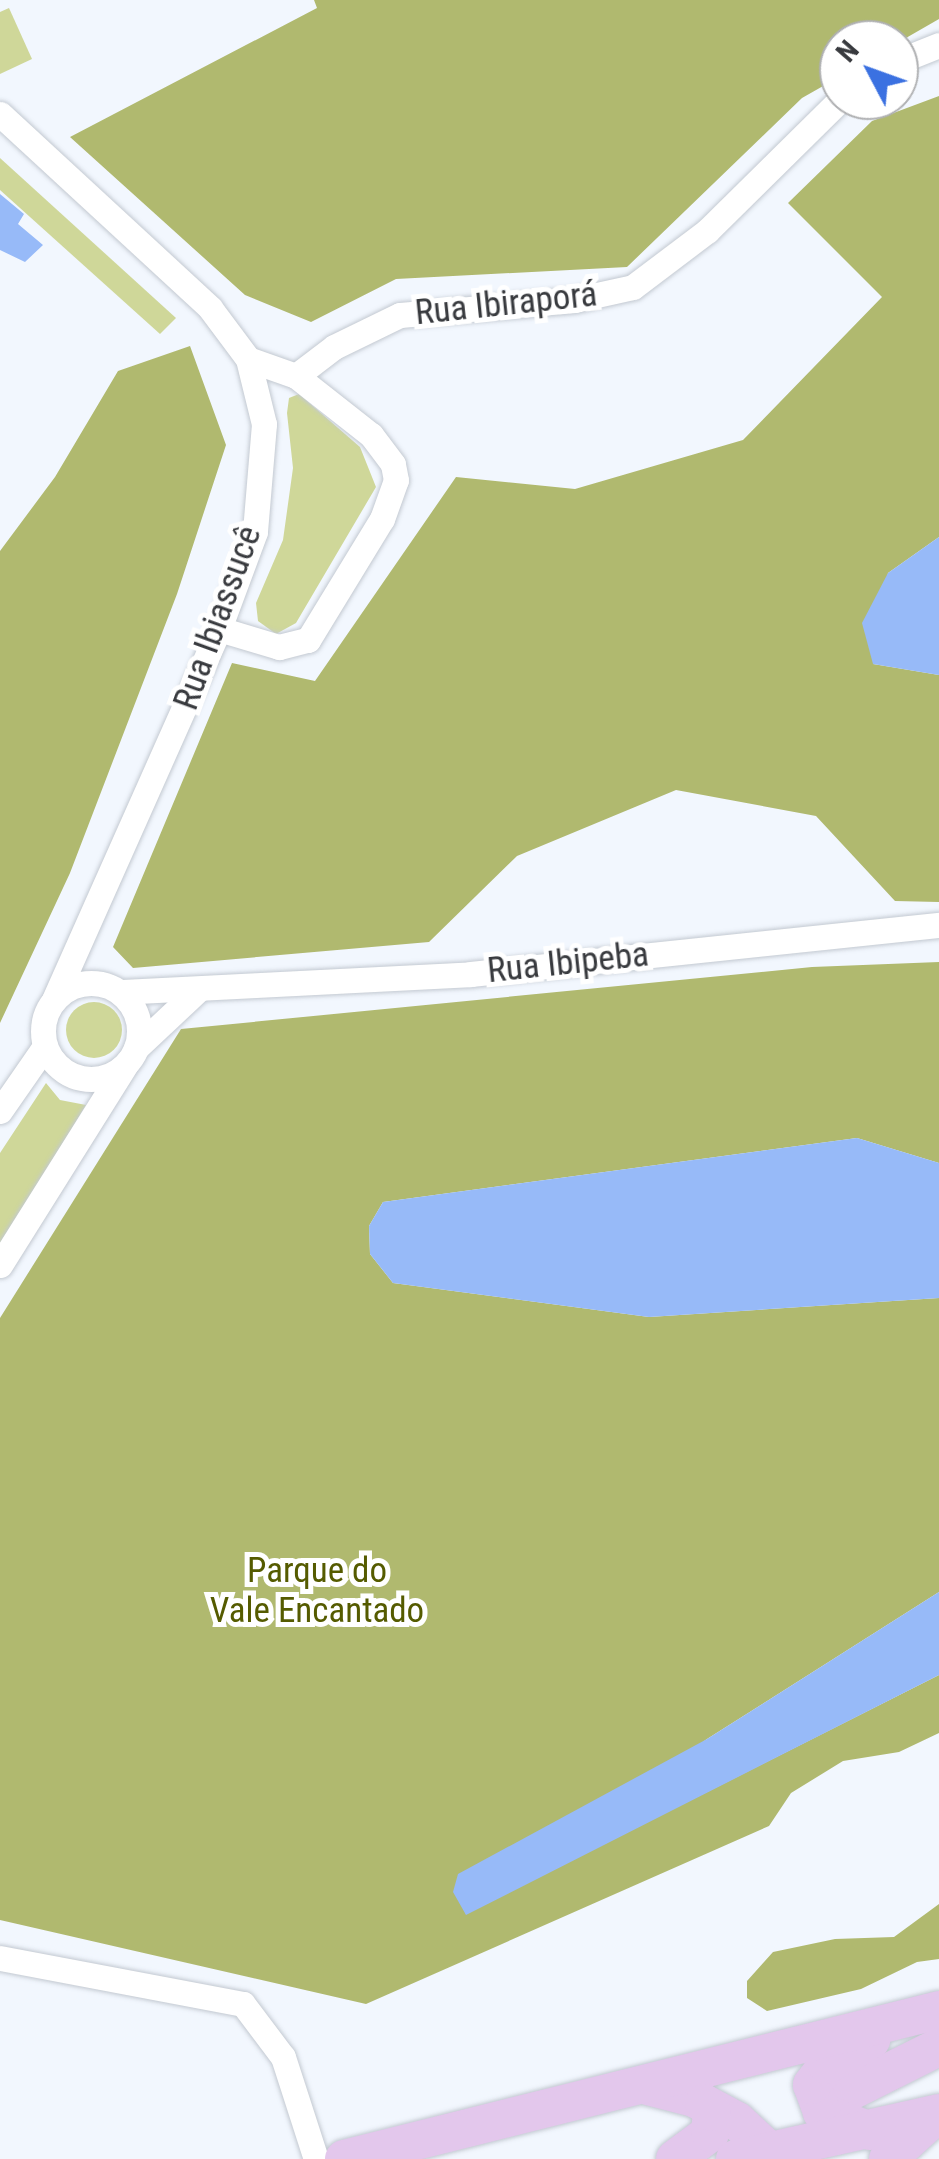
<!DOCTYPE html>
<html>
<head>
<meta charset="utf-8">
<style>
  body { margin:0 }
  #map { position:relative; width:939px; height:2159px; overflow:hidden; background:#f2f7fe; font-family:"Roboto Condensed",sans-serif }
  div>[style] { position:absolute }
  .green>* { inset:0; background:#cfd799 }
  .round { border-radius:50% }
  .forest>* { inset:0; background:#b0b96f }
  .water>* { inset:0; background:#97baf8 }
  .roads { filter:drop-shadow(0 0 2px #c3c9d1) drop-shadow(0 0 2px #c3c9d1) }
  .minor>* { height:25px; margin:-12.5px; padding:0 12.5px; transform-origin:12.5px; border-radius:12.5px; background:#fff }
  .minor>.ring { margin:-12.5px; padding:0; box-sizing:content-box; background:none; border:25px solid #fff; border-radius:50% }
  .primary>* { height:38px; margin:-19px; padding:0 19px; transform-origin:19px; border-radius:19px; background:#e3c7ec }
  span { translate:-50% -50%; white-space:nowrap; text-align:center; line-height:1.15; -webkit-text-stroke:10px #fff; paint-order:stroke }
  .street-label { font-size:35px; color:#383a3e }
  .park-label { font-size:35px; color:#555b00 }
  .north { position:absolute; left:819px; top:20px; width:100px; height:100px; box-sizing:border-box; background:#fff; border:2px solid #afb0b2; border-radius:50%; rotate:311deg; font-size:28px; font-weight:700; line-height:40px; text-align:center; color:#383a3e }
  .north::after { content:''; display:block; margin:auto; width:35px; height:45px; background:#3b71e1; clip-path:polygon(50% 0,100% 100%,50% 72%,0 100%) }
</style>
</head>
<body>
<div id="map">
  <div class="green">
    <div style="clip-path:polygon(9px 8px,32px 59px,0 74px,0 12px)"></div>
    <div style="clip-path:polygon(0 158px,176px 318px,160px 334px,0 190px)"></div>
    <div style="clip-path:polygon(299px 394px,360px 447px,376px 487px,296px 623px,276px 634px,258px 621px,256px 603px,283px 540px,293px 468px,287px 413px,289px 398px)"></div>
    <div class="round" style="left:66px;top:1002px;width:56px;height:56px"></div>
    <div style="clip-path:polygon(46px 1083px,60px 1100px,86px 1105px,0 1248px,0 1153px)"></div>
  </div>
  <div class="forest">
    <div style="clip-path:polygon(314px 0,939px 0,939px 19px,899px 42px,839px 40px,839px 77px,802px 98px,627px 267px,396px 279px,311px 322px,245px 295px,70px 137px,317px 8px)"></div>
    <div style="clip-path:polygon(939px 96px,939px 537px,888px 573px,873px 664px,939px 675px,939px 902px,895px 901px,816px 816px,676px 790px,517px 856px,429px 942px,133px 968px,113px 947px,232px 663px,315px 681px,456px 477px,575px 489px,743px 440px,882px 297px,788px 203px,872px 121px)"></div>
    <div style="clip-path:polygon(190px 346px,226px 445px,177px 594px,70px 873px,0 1023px,0 551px,55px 477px,118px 371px)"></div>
    <div style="clip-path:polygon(939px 962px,939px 1163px,857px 1138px,383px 1202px,369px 1226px,370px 1254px,393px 1283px,649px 1317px,939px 1298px,939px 1592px,707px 1739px,465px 1914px,939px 1675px,939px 1733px,899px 1752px,843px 1761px,791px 1793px,769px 1826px,366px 2004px,0 1920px,0 1318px,181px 1029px,812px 967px)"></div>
    <div style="clip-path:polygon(939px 1904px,939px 1959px,917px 1962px,861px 1989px,767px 2011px,747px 1998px,747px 1981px,773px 1952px,835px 1939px,894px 1937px)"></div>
  </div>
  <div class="water">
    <div style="clip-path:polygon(0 194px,24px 214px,18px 224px,43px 245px,25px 262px,0 250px)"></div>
    <div style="clip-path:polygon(939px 537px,939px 675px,873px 664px,862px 623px,888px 573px)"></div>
    <div style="clip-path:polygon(857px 1138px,939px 1163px,939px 1298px,649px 1317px,393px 1283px,370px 1254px,369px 1226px,383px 1202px)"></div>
    <div style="clip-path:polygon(939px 1592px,939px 1675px,466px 1915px,453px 1892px,458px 1874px,707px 1739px)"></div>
  </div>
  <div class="roads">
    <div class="minor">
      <div style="left:899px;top:61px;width:43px;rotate:-21.8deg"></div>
      <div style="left:0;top:114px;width:286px;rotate:42.7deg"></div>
      <div style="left:210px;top:308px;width:64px;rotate:53.3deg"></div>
      <div style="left:248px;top:359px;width:67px;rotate:76.2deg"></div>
      <div style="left:264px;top:424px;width:108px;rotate:94.8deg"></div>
      <div style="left:255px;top:532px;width:103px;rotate:110.4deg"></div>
      <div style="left:219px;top:629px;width:405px;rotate:114deg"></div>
      <div style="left:296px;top:376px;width:48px;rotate:-37.3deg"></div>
      <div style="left:334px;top:347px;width:73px;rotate:-25.9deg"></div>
      <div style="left:400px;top:315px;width:175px;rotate:-4.9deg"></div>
      <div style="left:574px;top:300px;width:60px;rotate:-12.4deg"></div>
      <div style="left:633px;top:287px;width:93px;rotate:-37.1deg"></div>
      <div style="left:707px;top:231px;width:187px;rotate:-44.6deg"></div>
      <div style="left:219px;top:629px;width:63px;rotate:16.7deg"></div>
      <div style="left:279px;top:647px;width:30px;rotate:-14deg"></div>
      <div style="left:308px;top:640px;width:142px;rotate:-58.6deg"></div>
      <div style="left:382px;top:519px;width:41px;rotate:-70.3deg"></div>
      <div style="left:396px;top:480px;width:16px;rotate:-101deg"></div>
      <div style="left:393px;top:464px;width:36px;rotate:-127deg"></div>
      <div style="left:371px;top:435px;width:95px;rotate:-141.8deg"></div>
      <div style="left:296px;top:376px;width:51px;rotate:-160.5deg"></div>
      <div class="ring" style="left:43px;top:983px;width:71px;height:71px"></div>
      <div style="left:120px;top:992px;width:351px;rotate:-2.9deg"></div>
      <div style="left:471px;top:974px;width:471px;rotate:-6deg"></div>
      <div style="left:136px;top:1048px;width:83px;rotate:-43.1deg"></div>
      <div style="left:0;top:1111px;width:79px;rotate:-55.3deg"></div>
      <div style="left:0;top:1265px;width:235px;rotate:-57.9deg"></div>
      <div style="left:0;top:1958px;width:247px;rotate:10.7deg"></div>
      <div style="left:243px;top:2004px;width:66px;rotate:53deg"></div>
      <div style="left:283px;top:2057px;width:107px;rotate:72.1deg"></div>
    </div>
    <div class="primary">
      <div style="left:648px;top:2086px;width:48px;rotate:14.6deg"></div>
      <div style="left:694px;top:2098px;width:49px;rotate:28.1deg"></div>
      <div style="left:737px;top:2121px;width:56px;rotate:42.8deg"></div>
      <div style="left:847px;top:2093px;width:103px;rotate:-26.6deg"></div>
      <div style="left:870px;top:2131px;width:52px;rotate:-158.4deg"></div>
      <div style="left:822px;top:2112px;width:29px;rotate:-110deg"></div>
      <div style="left:812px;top:2085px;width:25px;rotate:-53deg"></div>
      <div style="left:827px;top:2065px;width:51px;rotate:-29.6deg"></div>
      <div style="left:344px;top:2159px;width:613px;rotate:-14.06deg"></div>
      <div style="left:675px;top:2159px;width:44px;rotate:-36.6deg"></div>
      <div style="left:710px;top:2133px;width:21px;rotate:-85deg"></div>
      <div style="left:712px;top:2112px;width:12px;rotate:-132deg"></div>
      <div style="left:735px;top:2159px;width:209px;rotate:-12.7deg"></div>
      <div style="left:888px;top:2159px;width:62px;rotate:-42.4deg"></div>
    </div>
  </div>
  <div class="street-label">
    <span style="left:506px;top:304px;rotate:-6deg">Rua Ibiraporá</span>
    <span style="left:218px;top:618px;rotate:-70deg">Rua Ibiassucê</span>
    <span style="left:568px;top:963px;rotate:-6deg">Rua Ibipeba</span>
  </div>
  <div class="park-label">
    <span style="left:317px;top:1591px">Parque do<br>Vale Encantado</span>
  </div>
  <div class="north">N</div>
</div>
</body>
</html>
